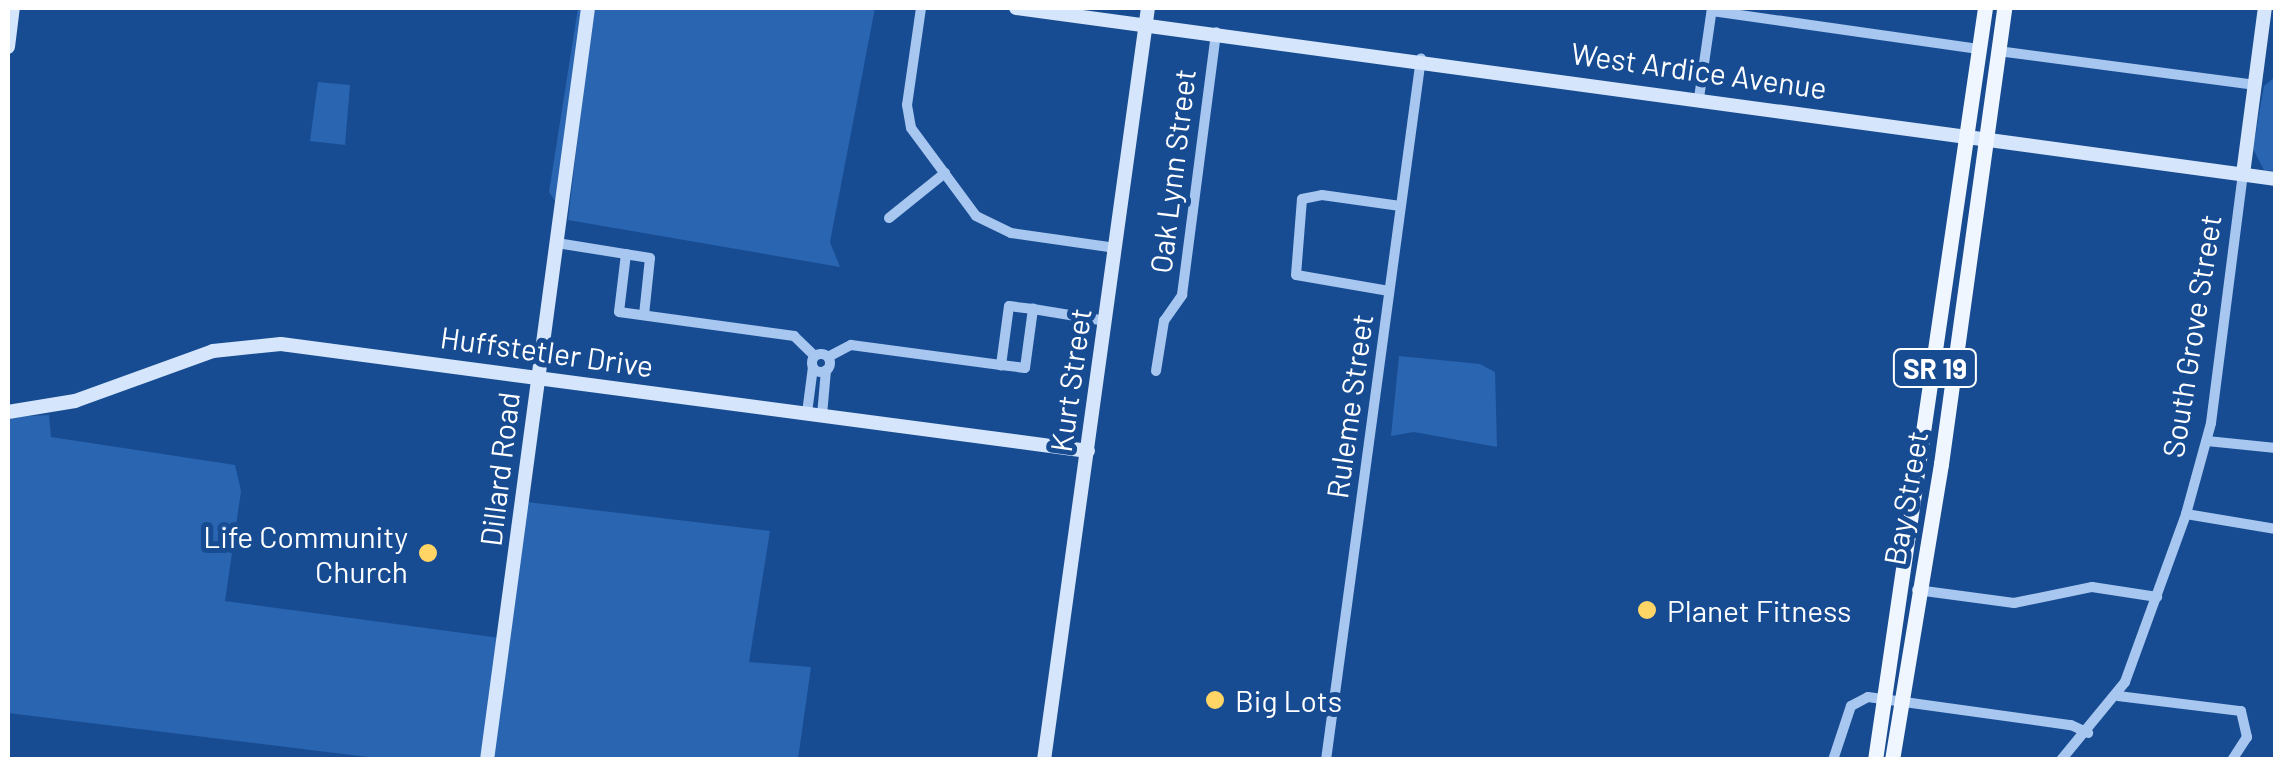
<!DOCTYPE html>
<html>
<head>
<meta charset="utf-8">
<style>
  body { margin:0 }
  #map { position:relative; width:2283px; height:767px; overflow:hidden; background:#184c92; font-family:Barlow,sans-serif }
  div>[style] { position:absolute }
  .green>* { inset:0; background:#2a65b1 }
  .street>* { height:10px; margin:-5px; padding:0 5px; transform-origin:5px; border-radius:5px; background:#a7c7f0 }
  .street>.ring { margin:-5px; padding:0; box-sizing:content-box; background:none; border:10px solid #a7c7f0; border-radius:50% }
  .secondary>* { height:14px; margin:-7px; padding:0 7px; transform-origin:7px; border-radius:7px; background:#d5e5fb }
  .primary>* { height:15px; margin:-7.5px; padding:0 7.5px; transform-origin:7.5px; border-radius:7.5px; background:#f0f6ff }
  .dots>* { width:28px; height:28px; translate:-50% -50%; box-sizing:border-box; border:5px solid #184c92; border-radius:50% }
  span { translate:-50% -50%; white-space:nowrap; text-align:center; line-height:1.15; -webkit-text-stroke:10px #184c92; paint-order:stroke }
  .shield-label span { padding:2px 8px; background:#184c92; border:2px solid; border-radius:8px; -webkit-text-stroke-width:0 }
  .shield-label { font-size:28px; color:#fff; font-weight:700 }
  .street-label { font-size:30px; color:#fff }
  .poi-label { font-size:30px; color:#fff }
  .right { translate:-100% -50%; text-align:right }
  .left { translate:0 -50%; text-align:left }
  .frame { position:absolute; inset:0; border:10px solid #fff; pointer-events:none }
</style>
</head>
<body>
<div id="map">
  <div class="green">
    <div style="clip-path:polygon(578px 8px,583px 8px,557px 204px,549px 192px)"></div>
    <div style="clip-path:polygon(593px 8px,875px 8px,830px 242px,840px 267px,568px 220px)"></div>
    <div style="clip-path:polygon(2275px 77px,2275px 171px,2264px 170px,2253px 149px,2264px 86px)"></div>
    <div style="clip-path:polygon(318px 82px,350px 85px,345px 145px,310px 141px)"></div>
    <div style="clip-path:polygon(1399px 356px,1480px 364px,1495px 372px,1497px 447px,1414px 432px,1391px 436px)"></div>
    <div style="clip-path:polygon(49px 415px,51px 437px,235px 465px,241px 491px,225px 601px,500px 638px,482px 759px,384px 759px,8px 713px,8px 417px)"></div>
    <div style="clip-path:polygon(527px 502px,770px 531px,749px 662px,811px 667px,798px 759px,492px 760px)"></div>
  </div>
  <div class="street">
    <div style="left:921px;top:8px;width:98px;rotate:98.2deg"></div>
    <div style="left:907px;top:105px;width:23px;rotate:80deg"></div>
    <div style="left:911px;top:128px;width:109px;rotate:53.5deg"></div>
    <div style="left:976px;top:216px;width:39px;rotate:26deg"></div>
    <div style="left:1011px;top:233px;width:106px;rotate:8.1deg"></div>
    <div style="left:1712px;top:11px;width:271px;rotate:8.1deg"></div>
    <div style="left:1998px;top:51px;width:260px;rotate:7.5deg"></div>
    <div style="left:1699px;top:98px;width:91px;rotate:-81.8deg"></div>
    <div style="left:889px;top:218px;width:72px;rotate:-38.8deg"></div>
    <div style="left:557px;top:243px;width:70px;rotate:9.1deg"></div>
    <div style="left:1389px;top:291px;width:94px;rotate:-170.2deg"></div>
    <div style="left:1296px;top:275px;width:76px;rotate:-85.5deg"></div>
    <div style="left:1302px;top:199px;width:20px;rotate:-11deg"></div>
    <div style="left:1322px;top:195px;width:79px;rotate:8deg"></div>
    <div style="left:1033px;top:309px;width:74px;rotate:9.3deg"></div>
    <div style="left:644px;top:315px;width:57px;rotate:-84deg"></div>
    <div style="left:650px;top:258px;width:24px;rotate:-171deg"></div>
    <div style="left:626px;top:254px;width:58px;rotate:96.9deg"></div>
    <div style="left:619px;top:312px;width:177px;rotate:7.8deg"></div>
    <div style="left:794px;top:336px;width:29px;rotate:44deg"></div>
    <div class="ring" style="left:812px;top:354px;width:8px;height:8px"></div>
    <div style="left:828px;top:357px;width:26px;rotate:-28deg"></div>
    <div style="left:851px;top:345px;width:151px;rotate:7.6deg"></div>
    <div style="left:1001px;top:365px;width:24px;rotate:7deg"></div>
    <div style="left:1025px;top:368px;width:60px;rotate:-82.3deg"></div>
    <div style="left:1033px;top:309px;width:24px;rotate:-173deg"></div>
    <div style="left:1009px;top:306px;width:60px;rotate:97.7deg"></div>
    <div style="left:1156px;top:371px;width:51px;rotate:-80.9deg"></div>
    <div style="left:1164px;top:321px;width:32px;rotate:-55deg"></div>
    <div style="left:1182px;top:295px;width:265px;rotate:-82.6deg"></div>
    <div style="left:807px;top:413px;width:46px;rotate:-82.6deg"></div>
    <div style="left:822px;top:415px;width:45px;rotate:-84.9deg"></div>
    <div style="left:2207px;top:441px;width:69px;rotate:5.8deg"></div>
    <div style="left:2186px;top:514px;width:91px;rotate:9.5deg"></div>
    <div style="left:1917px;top:590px;width:98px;rotate:7.6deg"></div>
    <div style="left:2014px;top:603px;width:80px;rotate:-11.6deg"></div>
    <div style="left:2092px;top:587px;width:66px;rotate:8.7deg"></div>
    <div style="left:2118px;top:696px;width:124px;rotate:7deg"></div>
    <div style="left:2241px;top:711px;width:27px;rotate:77deg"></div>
    <div style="left:2247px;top:737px;width:27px;rotate:123deg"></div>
    <div style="left:1326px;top:760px;width:708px;rotate:-82.29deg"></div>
    <div style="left:1833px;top:760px;width:57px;rotate:-71.6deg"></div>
    <div style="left:1851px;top:706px;width:19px;rotate:-28deg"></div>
    <div style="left:1868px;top:697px;width:205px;rotate:7.9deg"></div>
    <div style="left:2071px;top:725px;width:19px;rotate:25deg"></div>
    <div style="left:2061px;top:760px;width:101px;rotate:-50.6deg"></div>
    <div style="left:2125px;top:682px;width:179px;rotate:-70deg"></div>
    <div style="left:2186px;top:514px;width:94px;rotate:-74.6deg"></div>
    <div style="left:2211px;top:423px;width:251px;rotate:-82.7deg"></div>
  </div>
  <div class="secondary">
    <div style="left:1016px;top:8px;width:1272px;rotate:7.73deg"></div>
    <div style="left:8px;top:47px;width:39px;rotate:-83deg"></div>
    <div style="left:2243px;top:174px;width:167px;rotate:-82.5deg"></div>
    <div style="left:8px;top:412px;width:68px;rotate:-9.3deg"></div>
    <div style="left:75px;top:401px;width:147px;rotate:-19.9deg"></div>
    <div style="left:213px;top:351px;width:68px;rotate:-5.9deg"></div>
    <div style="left:281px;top:344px;width:814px;rotate:7.55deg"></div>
    <div style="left:487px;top:760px;width:759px;rotate:-82.35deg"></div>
    <div style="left:1044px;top:760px;width:759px;rotate:-82.13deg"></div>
  </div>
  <div class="primary">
    <div style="left:1875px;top:760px;width:760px;rotate:-81.68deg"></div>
    <div style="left:1892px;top:760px;width:300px;rotate:-80.6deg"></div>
    <div style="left:1941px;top:464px;width:460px;rotate:-82.1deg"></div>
  </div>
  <div class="dots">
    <div style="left:428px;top:553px;background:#ffd566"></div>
    <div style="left:1647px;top:610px;background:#ffd566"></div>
    <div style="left:1215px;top:700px;background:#ffd566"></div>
  </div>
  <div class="shield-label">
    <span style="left:1935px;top:368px">SR 19</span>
  </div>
  <div class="street-label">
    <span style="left:1699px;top:70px;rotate:8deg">West Ardice Avenue</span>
    <span style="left:1172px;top:171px;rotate:-83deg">Oak Lynn Street</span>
    <span style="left:2191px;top:336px;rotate:-81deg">South Grove Street</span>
    <span style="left:547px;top:351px;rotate:8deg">Huffstetler Drive</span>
    <span style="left:1070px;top:380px;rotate:-82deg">Kurt Street</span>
    <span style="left:1349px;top:406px;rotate:-82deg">Ruleme Street</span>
    <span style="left:499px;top:469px;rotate:-83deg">Dillard Road</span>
    <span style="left:1905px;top:498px;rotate:-80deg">Bay Street</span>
  </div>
  <div class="poi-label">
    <span class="right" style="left:408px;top:553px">Life Community<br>Church</span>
    <span class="left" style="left:1667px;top:610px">Planet Fitness</span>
    <span class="left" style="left:1235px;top:700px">Big Lots</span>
  </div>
  <div class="frame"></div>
</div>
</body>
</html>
